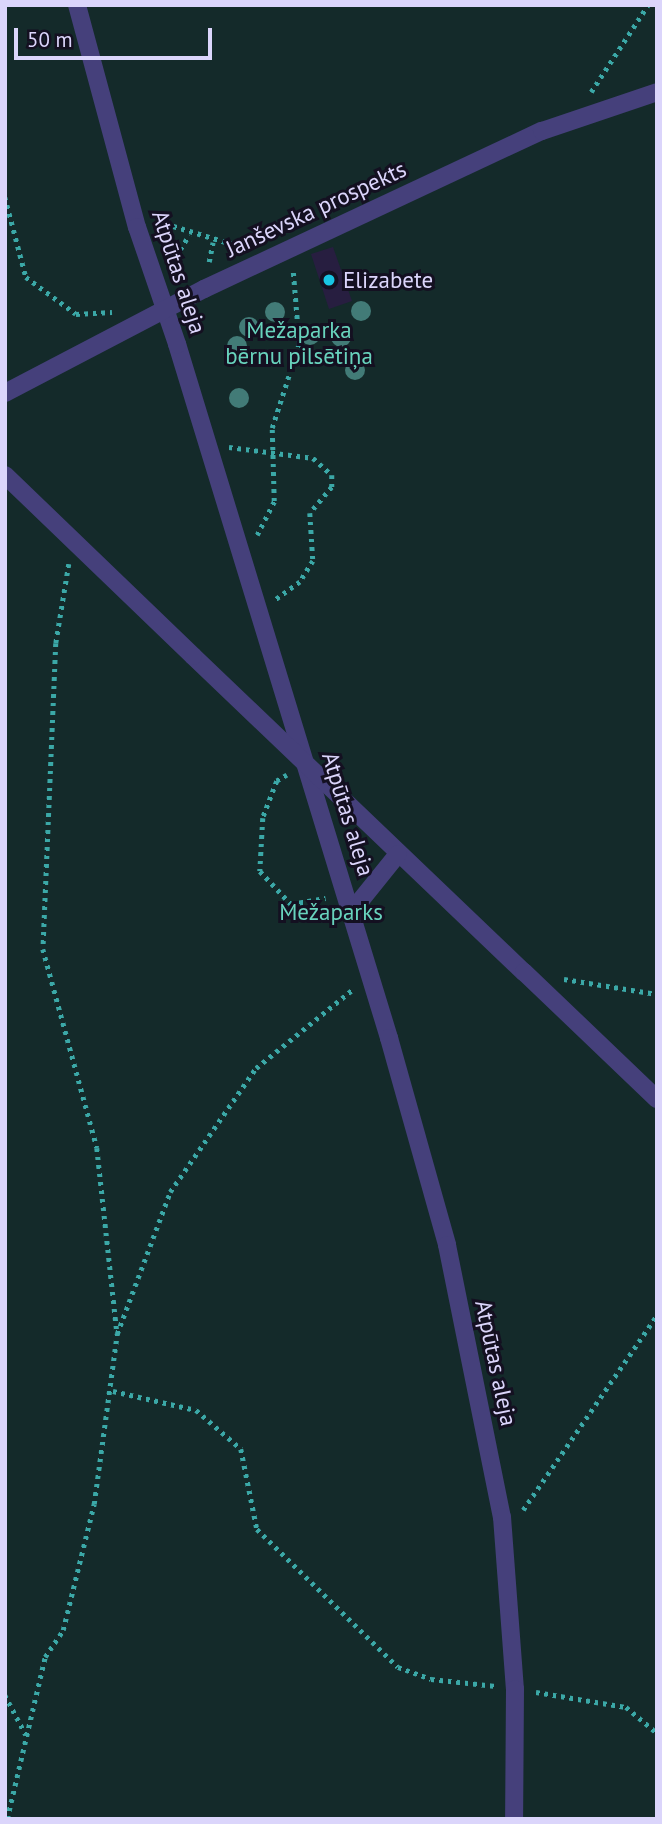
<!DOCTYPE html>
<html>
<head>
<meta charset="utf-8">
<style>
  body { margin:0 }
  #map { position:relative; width:662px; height:1824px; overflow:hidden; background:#141021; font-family:"PT Sans",sans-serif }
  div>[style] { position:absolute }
  .green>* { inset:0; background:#142a2a }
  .building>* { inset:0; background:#271e40 }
  .path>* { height:4.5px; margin-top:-2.25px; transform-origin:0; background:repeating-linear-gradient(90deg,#3ba8a7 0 3.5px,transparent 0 8.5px) }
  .pedestrian>* { height:18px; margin:-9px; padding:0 9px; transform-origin:9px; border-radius:9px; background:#45407b }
  .minor>* { height:18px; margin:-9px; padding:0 9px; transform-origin:9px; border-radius:9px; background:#45407b }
  .trees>* { width:20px; height:20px; margin:-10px; border-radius:50%; background:#427b77 }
  .dots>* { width:19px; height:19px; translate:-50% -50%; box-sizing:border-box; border:4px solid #141021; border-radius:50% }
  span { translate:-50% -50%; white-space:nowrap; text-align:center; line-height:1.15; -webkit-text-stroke:6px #141021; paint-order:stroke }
  .street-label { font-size:23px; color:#dbd5fb }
  .poi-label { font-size:23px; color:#dbd5fb }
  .left { translate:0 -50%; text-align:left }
  .park-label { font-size:23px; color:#68d3bd }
  .frame { position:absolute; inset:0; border:7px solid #dbd5fb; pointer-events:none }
  .scale { position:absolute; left:14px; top:28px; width:198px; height:32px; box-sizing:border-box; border:4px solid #dbd5fb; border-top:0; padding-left:9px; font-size:21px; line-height:24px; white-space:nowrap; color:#dbd5fb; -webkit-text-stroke:5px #141021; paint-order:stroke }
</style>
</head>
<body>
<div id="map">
  <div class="green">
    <div style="clip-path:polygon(5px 5px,657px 5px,657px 1819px,5px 1819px)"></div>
  </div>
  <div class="building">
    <div style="clip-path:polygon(333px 247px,352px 301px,329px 309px,311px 254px)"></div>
  </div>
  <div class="path">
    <div style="left:591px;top:92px;width:104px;rotate:-56.8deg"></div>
    <div style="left:5px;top:197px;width:83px;rotate:75.3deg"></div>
    <div style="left:26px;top:277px;width:62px;rotate:36.5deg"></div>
    <div style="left:76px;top:314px;width:36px;rotate:-3deg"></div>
    <div style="left:157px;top:221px;width:89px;rotate:17deg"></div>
    <div style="left:209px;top:262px;width:20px;rotate:-79deg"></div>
    <div style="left:171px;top:264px;width:34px;rotate:-58deg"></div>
    <div style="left:229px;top:447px;width:85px;rotate:7.5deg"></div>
    <div style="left:313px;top:458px;width:25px;rotate:42deg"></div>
    <div style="left:332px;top:475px;width:12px;rotate:90deg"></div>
    <div style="left:332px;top:487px;width:34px;rotate:130deg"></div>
    <div style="left:310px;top:513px;width:48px;rotate:86.4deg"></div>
    <div style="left:313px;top:561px;width:25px;rotate:122deg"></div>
    <div style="left:300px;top:582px;width:31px;rotate:144deg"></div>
    <div style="left:257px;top:535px;width:38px;rotate:-63deg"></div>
    <div style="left:274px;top:501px;width:73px;rotate:-91.6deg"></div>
    <div style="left:272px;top:428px;width:88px;rotate:-72.2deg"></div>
    <div style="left:299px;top:344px;width:73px;rotate:-94.7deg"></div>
    <div style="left:69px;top:564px;width:80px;rotate:99.3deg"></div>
    <div style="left:56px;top:643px;width:306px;rotate:92.4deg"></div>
    <div style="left:43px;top:949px;width:206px;rotate:74.8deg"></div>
    <div style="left:97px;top:1148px;width:186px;rotate:83.8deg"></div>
    <div style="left:287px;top:775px;width:12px;rotate:149deg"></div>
    <div style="left:277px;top:781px;width:40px;rotate:111deg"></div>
    <div style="left:263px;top:818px;width:53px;rotate:93.2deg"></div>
    <div style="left:260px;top:871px;width:45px;rotate:46.8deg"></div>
    <div style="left:291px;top:904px;width:35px;rotate:-10deg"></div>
    <div style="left:564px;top:979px;width:94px;rotate:9.2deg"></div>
    <div style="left:113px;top:1391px;width:85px;rotate:12.9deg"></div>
    <div style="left:196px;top:1410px;width:60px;rotate:40.9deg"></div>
    <div style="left:241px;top:1449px;width:82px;rotate:78.7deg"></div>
    <div style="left:257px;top:1529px;width:197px;rotate:44.4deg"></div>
    <div style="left:398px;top:1667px;width:35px;rotate:20deg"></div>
    <div style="left:431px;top:1679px;width:65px;rotate:6.1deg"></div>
    <div style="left:523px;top:1510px;width:237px;rotate:-55.5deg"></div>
    <div style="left:536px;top:1692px;width:91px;rotate:9.5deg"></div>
    <div style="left:626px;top:1707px;width:40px;rotate:40deg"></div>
    <div style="left:5px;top:1695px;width:45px;rotate:62.3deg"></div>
    <div style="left:7px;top:1819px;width:166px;rotate:-76.8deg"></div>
    <div style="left:45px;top:1657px;width:32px;rotate:-56deg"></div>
    <div style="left:63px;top:1630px;width:130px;rotate:-76.2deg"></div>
    <div style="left:94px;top:1504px;width:172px;rotate:-82.3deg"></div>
    <div style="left:117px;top:1334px;width:152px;rotate:-69.5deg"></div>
    <div style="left:170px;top:1192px;width:151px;rotate:-55.3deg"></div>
    <div style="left:256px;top:1068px;width:124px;rotate:-39.1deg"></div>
  </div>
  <div class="pedestrian">
    <div style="left:177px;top:344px;width:726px;rotate:73.01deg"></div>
    <div style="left:193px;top:656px;width:458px;rotate:43.7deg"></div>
    <div style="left:352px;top:911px;width:73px;rotate:-51.1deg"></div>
  </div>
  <div class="minor">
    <div style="left:77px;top:5px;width:230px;rotate:74.9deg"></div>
    <div style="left:137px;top:227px;width:124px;rotate:71.1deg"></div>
    <div style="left:5px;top:393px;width:225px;rotate:-27.6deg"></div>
    <div style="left:204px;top:289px;width:373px;rotate:-25.1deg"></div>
    <div style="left:542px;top:131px;width:121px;rotate:-18.7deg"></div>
    <div style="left:5px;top:475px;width:261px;rotate:43.9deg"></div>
    <div style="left:524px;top:972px;width:184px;rotate:43.7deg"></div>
    <div style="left:389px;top:1038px;width:215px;rotate:74.3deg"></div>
    <div style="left:447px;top:1245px;width:278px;rotate:78.6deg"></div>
    <div style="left:502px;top:1517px;width:172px;rotate:85.7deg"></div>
    <div style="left:515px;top:1689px;width:130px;rotate:90.4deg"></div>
  </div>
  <div class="trees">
    <div style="left:361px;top:311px"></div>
    <div style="left:275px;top:312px"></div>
    <div style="left:249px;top:327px"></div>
    <div style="left:310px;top:335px"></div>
    <div style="left:341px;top:337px"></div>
    <div style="left:237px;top:346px"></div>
    <div style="left:355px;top:370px"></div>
    <div style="left:239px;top:398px"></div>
  </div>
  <div class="dots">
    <div style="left:329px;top:280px;background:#18c5e3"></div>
  </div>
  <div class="street-label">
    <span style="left:316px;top:209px;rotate:-25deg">Janševska prospekts</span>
    <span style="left:179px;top:272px;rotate:72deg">Atpūtas aleja</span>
    <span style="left:348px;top:814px;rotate:73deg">Atpūtas aleja</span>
    <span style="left:496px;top:1363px;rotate:78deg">Atpūtas aleja</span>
  </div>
  <div class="poi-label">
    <span class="left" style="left:343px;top:280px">Elizabete</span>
  </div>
  <div class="park-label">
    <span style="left:299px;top:343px">Mežaparka<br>bērnu pilsētiņa</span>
    <span style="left:331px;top:912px">Mežaparks</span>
  </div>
  <div class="frame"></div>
  <div class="scale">50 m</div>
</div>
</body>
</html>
